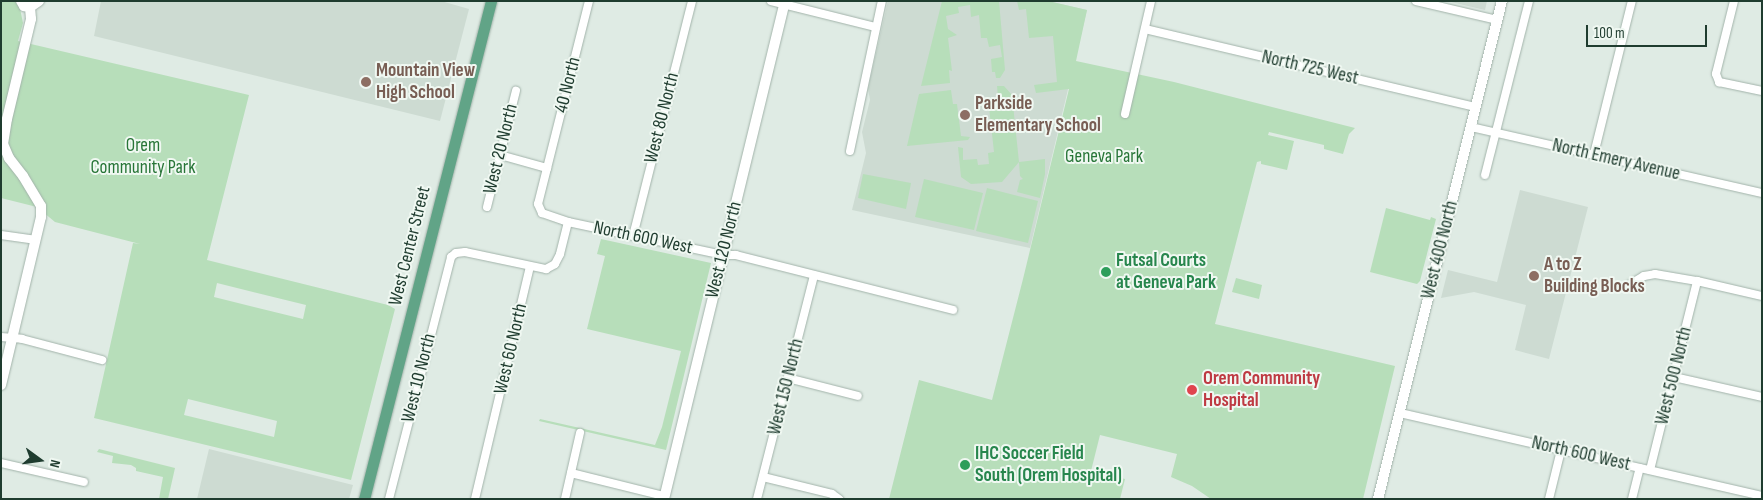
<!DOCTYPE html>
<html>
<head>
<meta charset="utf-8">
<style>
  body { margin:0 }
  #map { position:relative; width:1763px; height:500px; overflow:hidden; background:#dfebe4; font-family:"Sofia Sans Condensed",sans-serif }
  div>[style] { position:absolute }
  .built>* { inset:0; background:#cddbd2 }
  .green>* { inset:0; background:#b7deba }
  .roads { filter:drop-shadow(0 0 1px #a2b3aa) drop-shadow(0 0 1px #a2b3aa) }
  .street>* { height:8px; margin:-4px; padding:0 4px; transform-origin:4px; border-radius:4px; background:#fff }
  .secondary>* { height:10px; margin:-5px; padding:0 5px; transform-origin:5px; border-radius:5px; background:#fff }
  .primary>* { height:11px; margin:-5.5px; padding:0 5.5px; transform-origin:5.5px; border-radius:5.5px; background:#61a487 }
  .dots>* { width:14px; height:14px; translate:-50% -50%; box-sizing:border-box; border:2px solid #f0f8f2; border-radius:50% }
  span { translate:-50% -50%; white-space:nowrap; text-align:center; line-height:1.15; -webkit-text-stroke:4px #f0f8f2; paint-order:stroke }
  .street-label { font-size:19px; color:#1f3c2f }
  .education-label { font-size:19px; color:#785e54; font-weight:700 }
  .left { translate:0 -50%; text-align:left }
  .park-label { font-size:19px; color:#277537 }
  .leisure-label { font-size:19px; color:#27864d; font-weight:700 }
  .health-label { font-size:19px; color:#be3a42; font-weight:700 }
  .frame { position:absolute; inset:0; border:2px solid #1f3c2f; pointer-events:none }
  .north { position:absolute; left:15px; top:435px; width:50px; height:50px; -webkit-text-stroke:4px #f0f8f2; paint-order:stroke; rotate:104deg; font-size:14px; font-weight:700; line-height:20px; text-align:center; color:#1f3c2f }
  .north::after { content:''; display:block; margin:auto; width:18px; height:22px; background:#1f3c2f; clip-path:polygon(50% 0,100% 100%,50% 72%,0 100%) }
  .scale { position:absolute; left:1586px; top:25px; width:121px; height:22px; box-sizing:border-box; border:2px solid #1f3c2f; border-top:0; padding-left:6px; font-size:15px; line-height:18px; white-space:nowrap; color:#1f3c2f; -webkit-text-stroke:4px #f0f8f2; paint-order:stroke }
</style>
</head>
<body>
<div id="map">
  <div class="built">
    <div style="clip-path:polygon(101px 1px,441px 1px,469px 9px,440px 121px,94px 36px)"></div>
    <div style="clip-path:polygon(888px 1px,1048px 1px,1087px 10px,1030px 248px,852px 210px,866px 153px,862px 132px,870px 100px,868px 88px)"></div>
    <div style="clip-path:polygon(1447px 1px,1487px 1px,1485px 10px)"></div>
    <div style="clip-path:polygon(1520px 190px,1588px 207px,1549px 359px,1515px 350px,1526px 305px,1474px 292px,1441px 298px,1448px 270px,1497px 282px)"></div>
    <div style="clip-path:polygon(209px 449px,353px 485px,349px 499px,197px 499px)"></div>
  </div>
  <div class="green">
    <div style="clip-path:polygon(evenodd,1px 1px,17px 1px,19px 4px,23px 23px,18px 41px,249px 95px,207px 260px,388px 305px,395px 309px,351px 480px,94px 418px,133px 243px,140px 244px,55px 222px,37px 207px,1px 198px,1px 1px,217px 283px,306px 305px,303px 319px,214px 297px,217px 283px,1px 1px,188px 399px,277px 421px,274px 437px,184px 415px,188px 399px)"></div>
    <div style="clip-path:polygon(942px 1px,999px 1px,1005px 70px,1000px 78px,996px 78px,995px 72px,992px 72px,991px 59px,1002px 57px,1000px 45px,989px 47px,987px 38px,981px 38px,979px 15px,971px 17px,970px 5px,958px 7px,959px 13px,946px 16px,948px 29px,957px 35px,948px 38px,952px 71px,949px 70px,950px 83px,921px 86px)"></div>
    <div style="clip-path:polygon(1017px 1px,1048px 1px,1087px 10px,1076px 61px,1174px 82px,1355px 128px,1349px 134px,1343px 154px,1324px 149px,1324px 145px,1269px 132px,1268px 135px,1294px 141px,1287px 170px,1261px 164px,1261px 161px,1257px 162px,1215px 324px,1395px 366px,1363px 499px,1211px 499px,1192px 486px,1171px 477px,1177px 454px,1100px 435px,1091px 471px,1125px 479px,1120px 499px,889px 499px,919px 380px,992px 400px,1023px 279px,1069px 89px,1036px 93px,1034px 85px,1057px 82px,1053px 36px,1029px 38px,1026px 9px,1019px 10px)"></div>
    <div style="clip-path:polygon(997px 86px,1004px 86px,1012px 95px,1019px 162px,1045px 159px,1045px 174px,1040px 198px,1017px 192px,1020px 180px,1023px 179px,1020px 176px,1019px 162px,1002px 182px,971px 184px,961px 177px,958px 147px,963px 148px,963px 160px,977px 159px,978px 165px,989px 164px,988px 153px,994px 152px,988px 98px,998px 98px)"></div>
    <div style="clip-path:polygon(951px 90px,953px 104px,957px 104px,961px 136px,970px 137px,968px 140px,907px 146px,919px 94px)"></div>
    <div style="clip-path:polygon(863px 174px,911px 183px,906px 209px,858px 198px)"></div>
    <div style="clip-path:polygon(924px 179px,983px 193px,974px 230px,915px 217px)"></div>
    <div style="clip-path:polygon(987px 188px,1038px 201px,1028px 243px,976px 231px)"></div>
    <div style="clip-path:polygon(1386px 208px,1430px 220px,1431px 217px,1436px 219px,1420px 281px,1417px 284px,1370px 272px)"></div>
    <div style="clip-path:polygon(601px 239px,711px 263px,666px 450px,539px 421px,540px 419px,655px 445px,662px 427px,681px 351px,587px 329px,605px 256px,597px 254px)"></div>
    <div style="clip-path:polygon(1236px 278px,1262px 285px,1259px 299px,1232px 292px)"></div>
    <div style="clip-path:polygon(99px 449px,175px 468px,168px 499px,159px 499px,163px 477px,136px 471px,136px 468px,131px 465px,112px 463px,113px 456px,97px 452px)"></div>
  </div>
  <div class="roads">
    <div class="street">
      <div style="left:589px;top:1px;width:209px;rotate:104.1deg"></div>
      <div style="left:538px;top:204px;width:10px;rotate:66deg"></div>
      <div style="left:542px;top:213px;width:28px;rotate:19deg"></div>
      <div style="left:568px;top:222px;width:158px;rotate:12deg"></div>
      <div style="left:723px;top:255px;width:13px"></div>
      <div style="left:736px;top:255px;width:224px;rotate:14.2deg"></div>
      <div style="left:771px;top:1px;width:107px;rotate:14deg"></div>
      <div style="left:1416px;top:1px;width:83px;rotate:13.2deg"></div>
      <div style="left:1734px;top:1px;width:75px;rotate:103.9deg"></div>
      <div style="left:1716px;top:74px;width:9px;rotate:69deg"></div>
      <div style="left:1719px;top:82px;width:44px;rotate:11.8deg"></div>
      <div style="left:1145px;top:29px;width:340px;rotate:13.3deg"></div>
      <div style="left:1125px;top:114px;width:116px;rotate:-77deg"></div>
      <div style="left:1471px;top:127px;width:298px;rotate:12.8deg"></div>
      <div style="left:850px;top:151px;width:153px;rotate:-78deg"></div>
      <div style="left:1594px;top:154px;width:158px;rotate:-76.1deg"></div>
      <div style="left:500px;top:155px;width:49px;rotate:15.5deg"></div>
      <div style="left:1485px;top:175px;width:179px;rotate:-75.8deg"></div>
      <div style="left:487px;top:207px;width:120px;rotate:-76deg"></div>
      <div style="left:1px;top:235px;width:34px;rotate:8deg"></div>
      <div style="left:633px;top:236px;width:242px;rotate:-75.9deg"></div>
      <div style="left:1629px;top:285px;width:17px;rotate:-31deg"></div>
      <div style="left:1644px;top:276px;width:11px;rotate:-10deg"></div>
      <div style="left:1655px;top:274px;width:43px;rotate:9.5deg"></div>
      <div style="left:1697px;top:281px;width:67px;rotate:13deg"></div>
      <div style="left:1px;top:337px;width:21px;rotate:5deg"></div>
      <div style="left:22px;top:339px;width:83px;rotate:14.7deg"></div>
      <div style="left:1674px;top:377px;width:90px;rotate:12.8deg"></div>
      <div style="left:788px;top:378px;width:72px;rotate:14.4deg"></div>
      <div style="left:1400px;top:413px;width:371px;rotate:12.9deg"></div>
      <div style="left:1px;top:463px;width:85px;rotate:12.9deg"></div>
      <div style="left:1650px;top:470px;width:195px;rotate:-76deg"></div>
      <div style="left:571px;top:473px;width:96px;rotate:13.9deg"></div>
      <div style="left:763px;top:477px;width:71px;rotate:13.8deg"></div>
      <div style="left:832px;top:494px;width:9px;rotate:36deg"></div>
      <div style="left:389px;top:499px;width:250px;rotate:-75.6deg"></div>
      <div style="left:451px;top:257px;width:6px;rotate:-39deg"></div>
      <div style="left:456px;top:253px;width:9px;rotate:-6deg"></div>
      <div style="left:465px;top:252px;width:83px;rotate:11.9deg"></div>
      <div style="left:546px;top:269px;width:10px;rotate:-29deg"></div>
      <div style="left:555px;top:264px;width:11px;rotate:-63deg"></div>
      <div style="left:560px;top:254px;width:33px;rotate:-76deg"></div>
      <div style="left:475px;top:499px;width:238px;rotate:-76.7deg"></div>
      <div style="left:565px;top:499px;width:68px;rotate:-77.2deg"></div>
      <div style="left:757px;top:499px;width:231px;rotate:-75.7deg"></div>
      <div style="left:1549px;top:499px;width:50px;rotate:-76.2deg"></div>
      <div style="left:1632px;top:499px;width:32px;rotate:-76deg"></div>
    </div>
    <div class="secondary">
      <div style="left:21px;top:1px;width:6px;rotate:59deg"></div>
      <div style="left:24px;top:6px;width:6px;rotate:9deg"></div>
      <div style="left:30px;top:7px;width:11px;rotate:-34deg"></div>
      <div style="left:1px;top:385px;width:173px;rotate:-76.6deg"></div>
      <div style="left:41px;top:217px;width:11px;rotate:-90deg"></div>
      <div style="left:41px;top:206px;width:35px;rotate:-121deg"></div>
      <div style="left:23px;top:176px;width:23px;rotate:-128deg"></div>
      <div style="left:9px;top:158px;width:15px;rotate:-113deg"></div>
      <div style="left:3px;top:144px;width:25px;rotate:-81deg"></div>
      <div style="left:7px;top:119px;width:103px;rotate:-76.5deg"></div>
      <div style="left:31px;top:19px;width:12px;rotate:-95deg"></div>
      <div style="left:664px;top:499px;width:512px;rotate:-76.34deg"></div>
      <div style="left:1378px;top:499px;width:513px;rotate:-76.02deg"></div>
    </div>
    <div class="primary">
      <div style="left:364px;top:499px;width:514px;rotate:-75.69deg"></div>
    </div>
  </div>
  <div class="dots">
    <div style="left:366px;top:82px;background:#8d6e63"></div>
    <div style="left:965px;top:115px;background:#8d6e63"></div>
    <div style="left:1106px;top:272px;background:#2e9e5b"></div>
    <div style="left:1534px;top:276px;background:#8d6e63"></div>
    <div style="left:1192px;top:390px;background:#e0444e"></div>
    <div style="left:965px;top:465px;background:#2e9e5b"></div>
  </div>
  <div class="street-label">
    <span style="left:1310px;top:68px;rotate:13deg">North 725 West</span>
    <span style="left:568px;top:85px;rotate:-76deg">40 North</span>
    <span style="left:662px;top:118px;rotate:-76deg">West 80 North</span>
    <span style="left:501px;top:149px;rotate:-76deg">West 20 North</span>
    <span style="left:1616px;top:160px;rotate:13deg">North Emery Avenue</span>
    <span style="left:643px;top:238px;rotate:12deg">North 600 West</span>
    <span style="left:410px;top:246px;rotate:-76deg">West Center Street</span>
    <span style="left:724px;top:250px;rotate:-76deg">West 120 North</span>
    <span style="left:1440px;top:250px;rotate:-76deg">West 400 North</span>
    <span style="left:511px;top:349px;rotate:-77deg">West 60 North</span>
    <span style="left:1674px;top:376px;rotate:-76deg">West 500 North</span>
    <span style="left:419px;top:378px;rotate:-76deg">West 10 North</span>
    <span style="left:786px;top:387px;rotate:-76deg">West 150 North</span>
    <span style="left:1581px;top:454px;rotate:13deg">North 600 West</span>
  </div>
  <div class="education-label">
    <span class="left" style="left:376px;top:82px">Mountain View<br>High School</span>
    <span class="left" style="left:975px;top:115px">Parkside<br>Elementary School</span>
    <span class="left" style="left:1544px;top:276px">A to Z<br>Building Blocks</span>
  </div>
  <div class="park-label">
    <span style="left:143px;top:157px">Orem<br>Community Park</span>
    <span style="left:1104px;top:157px">Geneva Park</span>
  </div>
  <div class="leisure-label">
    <span class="left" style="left:1116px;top:272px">Futsal Courts<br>at Geneva Park</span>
    <span class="left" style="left:975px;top:465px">IHC Soccer Field<br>South (Orem Hospital)</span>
  </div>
  <div class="health-label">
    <span class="left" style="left:1203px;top:390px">Orem Community<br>Hospital</span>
  </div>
  <div class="frame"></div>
  <div class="north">N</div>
  <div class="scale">100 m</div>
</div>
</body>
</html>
